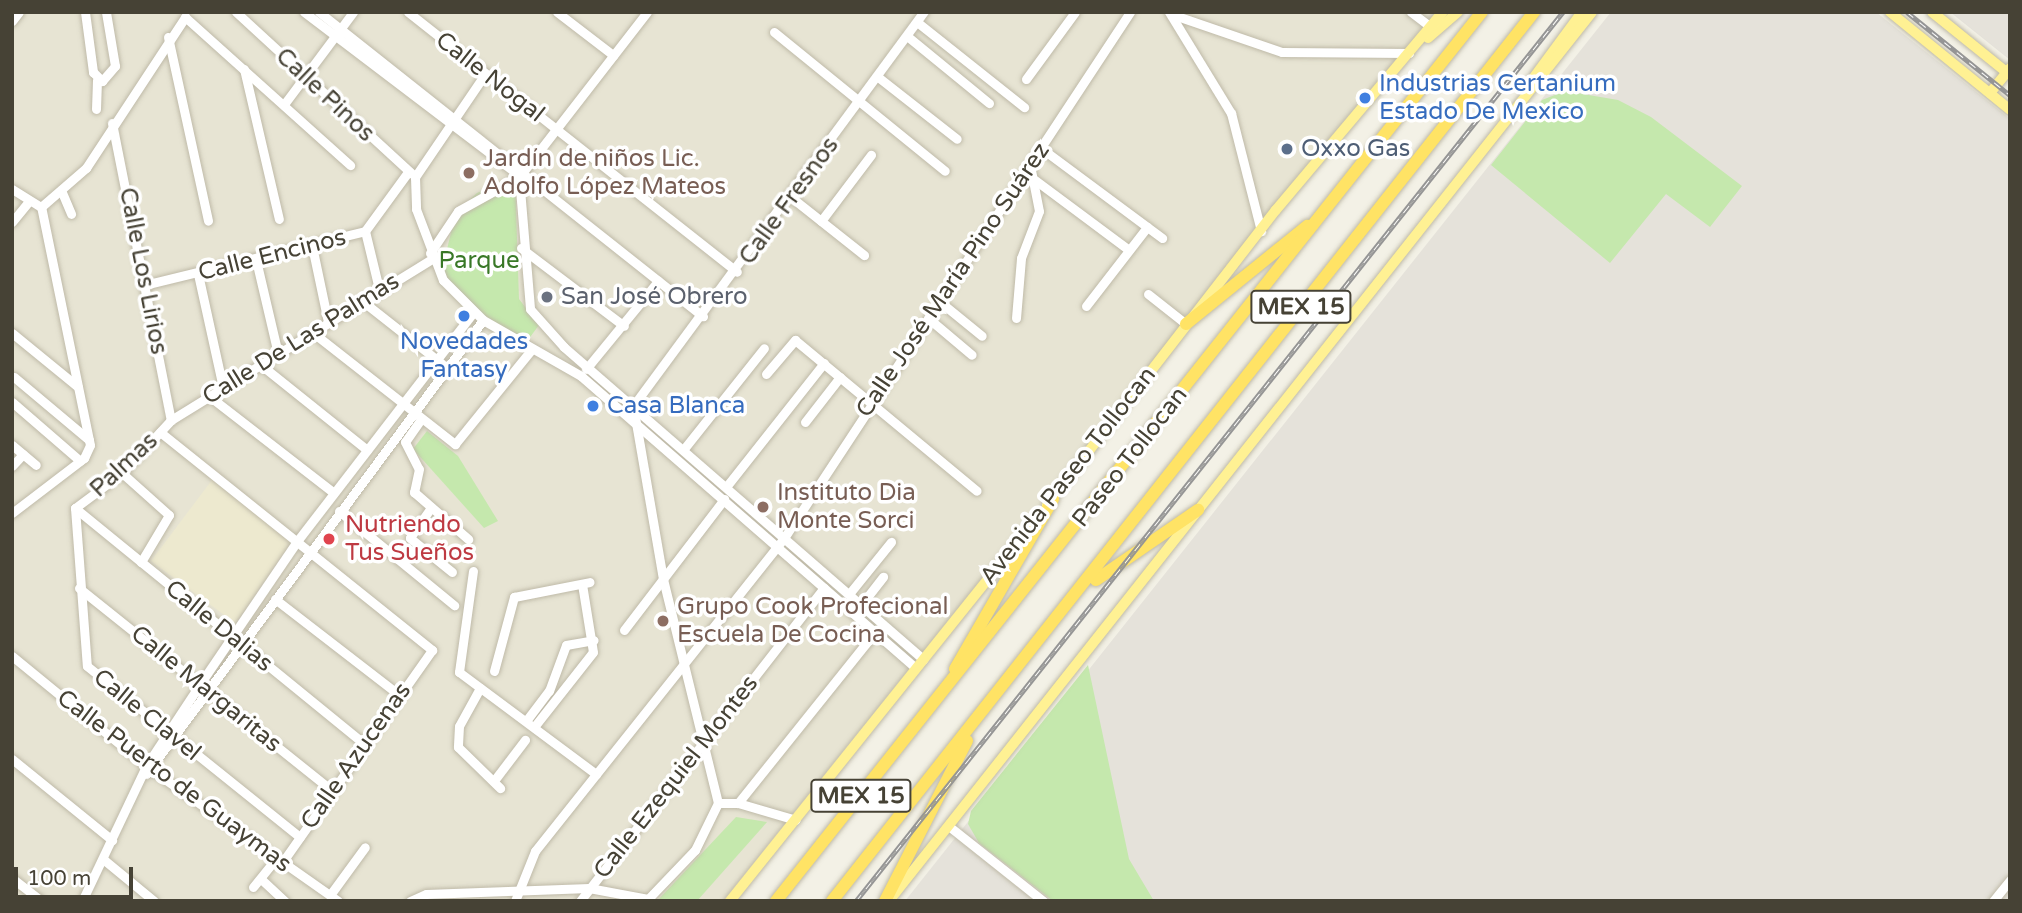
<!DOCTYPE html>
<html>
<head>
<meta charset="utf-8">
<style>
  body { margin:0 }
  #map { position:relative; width:2022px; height:913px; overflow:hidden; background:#f3f1e6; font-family:"Varela Round",sans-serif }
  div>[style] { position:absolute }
  .residential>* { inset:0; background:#e7e4d3 }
  .industrial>* { inset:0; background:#e5e2da }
  .education>* { inset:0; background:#ede9cf }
  .green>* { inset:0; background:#c5e8ad }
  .roads { filter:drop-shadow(0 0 2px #bfbaa8) drop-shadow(0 0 2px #bfbaa8) }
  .minor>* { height:9px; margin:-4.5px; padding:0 4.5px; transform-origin:4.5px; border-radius:4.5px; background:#fff }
  .major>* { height:10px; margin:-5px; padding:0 5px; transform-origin:5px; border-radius:5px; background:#fff193 }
  .highway>* { height:12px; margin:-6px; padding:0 6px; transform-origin:6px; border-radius:6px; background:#ffe365 }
  .rail>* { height:5px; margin-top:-2.5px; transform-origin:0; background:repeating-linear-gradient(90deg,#fff 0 8px,#959595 0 16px); box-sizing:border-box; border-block:2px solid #959595 }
  .dots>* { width:19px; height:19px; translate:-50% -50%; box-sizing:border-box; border:4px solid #fff; border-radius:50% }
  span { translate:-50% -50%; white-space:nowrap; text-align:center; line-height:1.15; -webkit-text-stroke:7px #fff; paint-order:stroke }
  .shield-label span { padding:2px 5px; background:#fff; border:2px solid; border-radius:5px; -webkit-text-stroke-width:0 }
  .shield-label { font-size:23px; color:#464235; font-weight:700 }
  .street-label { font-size:24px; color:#464235 }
  .shop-label { font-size:24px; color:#366cbe }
  .left { translate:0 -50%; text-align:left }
  .service-label { font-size:24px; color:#4e5e75 }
  .education-label { font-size:24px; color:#785e54 }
  .park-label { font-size:24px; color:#397827 }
  .worship-label { font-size:24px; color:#5b616d }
  .health-label { font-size:24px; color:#be3a42 }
  .frame { position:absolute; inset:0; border:14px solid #464235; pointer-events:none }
  .scale { position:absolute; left:14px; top:867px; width:119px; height:32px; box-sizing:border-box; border:4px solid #464235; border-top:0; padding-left:9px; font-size:21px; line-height:24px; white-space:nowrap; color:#464235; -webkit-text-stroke:5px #fff; paint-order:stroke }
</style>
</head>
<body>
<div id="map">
  <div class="residential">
    <div style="clip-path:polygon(12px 12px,1436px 12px,723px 901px,12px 901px)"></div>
  </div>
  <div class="industrial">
    <div style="clip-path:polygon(1611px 12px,1876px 12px,2010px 119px,2010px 901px,905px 901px)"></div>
    <div style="clip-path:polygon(1950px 12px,2010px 12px,2010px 60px)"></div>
  </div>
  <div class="education">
    <div style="clip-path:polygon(212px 480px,292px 540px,235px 623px,151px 561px)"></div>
  </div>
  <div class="green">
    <div style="clip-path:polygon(1565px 91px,1618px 100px,1651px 117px,1742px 186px,1710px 227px,1666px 194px,1610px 263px,1491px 165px,1542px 100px)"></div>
    <div style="clip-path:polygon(515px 177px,519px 299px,539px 325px,525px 344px,493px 325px,441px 274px,456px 212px,477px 193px)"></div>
    <div style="clip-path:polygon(427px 431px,458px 456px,498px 521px,484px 528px,413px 449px)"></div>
    <div style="clip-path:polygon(1088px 665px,1129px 859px,1154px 901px,1053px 901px,979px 843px,968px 824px,971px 811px)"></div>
    <div style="clip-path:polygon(736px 817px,767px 822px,697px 901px,657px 901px)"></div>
  </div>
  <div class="roads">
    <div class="minor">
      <div style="left:85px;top:12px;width:61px;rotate:82.4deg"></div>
      <div style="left:93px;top:72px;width:13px;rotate:45deg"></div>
      <div style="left:102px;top:81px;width:20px;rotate:-49deg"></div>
      <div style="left:115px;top:66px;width:55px;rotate:-99.5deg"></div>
      <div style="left:236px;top:12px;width:238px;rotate:42.6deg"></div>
      <div style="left:304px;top:12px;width:275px;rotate:37.2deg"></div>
      <div style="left:319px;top:12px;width:490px;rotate:38.4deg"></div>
      <div style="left:408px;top:12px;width:419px;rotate:38.3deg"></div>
      <div style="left:557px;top:12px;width:71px;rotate:37.5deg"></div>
      <div style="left:647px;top:12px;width:209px;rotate:127.8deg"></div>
      <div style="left:519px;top:177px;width:132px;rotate:85.2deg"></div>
      <div style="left:530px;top:309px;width:51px;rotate:48.2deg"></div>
      <div style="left:564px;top:347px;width:476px;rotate:41deg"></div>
      <div style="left:1169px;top:12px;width:119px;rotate:58.5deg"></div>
      <div style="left:1231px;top:113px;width:122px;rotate:75.7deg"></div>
      <div style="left:1411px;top:12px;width:25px;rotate:37deg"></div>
      <div style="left:1171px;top:14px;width:117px;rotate:18.9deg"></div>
      <div style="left:1282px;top:52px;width:127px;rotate:0.5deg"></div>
      <div style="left:12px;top:21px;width:11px;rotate:-52deg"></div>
      <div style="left:917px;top:22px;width:137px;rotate:38.5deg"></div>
      <div style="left:774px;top:32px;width:220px;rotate:39.1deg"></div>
      <div style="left:907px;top:36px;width:106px;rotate:39.3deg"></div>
      <div style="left:168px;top:37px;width:188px;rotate:77.7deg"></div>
      <div style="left:244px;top:69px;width:154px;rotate:76.9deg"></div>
      <div style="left:485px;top:74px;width:125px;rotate:124.2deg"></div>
      <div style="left:415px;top:177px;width:32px;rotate:88deg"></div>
      <div style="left:416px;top:209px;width:76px;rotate:69.2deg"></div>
      <div style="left:443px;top:280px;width:57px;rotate:45deg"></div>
      <div style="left:483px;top:320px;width:113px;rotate:29.7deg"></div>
      <div style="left:581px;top:376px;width:444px;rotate:41.1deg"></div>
      <div style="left:878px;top:77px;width:100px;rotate:38.1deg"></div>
      <div style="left:1026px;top:79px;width:83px;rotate:-53.8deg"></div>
      <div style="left:285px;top:103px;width:114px;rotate:-53.2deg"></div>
      <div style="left:96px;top:109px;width:29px;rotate:-88deg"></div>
      <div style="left:112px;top:123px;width:303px;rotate:78.8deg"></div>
      <div style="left:1041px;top:148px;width:151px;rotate:36.6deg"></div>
      <div style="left:1035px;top:180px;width:117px;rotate:36.7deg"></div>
      <div style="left:12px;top:189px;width:34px;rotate:32deg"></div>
      <div style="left:61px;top:190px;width:26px;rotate:67deg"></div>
      <div style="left:792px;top:198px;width:92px;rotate:38.4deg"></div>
      <div style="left:41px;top:207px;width:60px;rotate:-40.9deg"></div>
      <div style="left:86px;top:168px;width:181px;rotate:-56.7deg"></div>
      <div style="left:185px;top:17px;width:222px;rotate:41.9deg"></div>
      <div style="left:821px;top:221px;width:83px;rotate:-52.9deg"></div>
      <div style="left:12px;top:222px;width:26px;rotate:-51deg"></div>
      <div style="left:365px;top:231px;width:60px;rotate:76.4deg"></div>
      <div style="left:312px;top:246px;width:78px;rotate:78.1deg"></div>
      <div style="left:521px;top:248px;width:129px;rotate:37.1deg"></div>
      <div style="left:430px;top:253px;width:50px;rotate:-56.3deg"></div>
      <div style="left:458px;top:211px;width:70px;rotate:-29.1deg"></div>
      <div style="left:256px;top:260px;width:97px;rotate:76.8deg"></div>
      <div style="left:198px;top:274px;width:117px;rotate:77.6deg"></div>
      <div style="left:148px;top:284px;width:223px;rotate:-13.7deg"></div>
      <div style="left:365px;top:231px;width:73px;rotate:-53.9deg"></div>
      <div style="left:1148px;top:294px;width:48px;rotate:38.3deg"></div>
      <div style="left:361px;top:300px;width:103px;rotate:38.3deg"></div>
      <div style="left:939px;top:301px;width:55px;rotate:39.1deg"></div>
      <div style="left:1086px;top:306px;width:100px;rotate:-52.3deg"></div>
      <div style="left:928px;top:318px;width:57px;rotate:40.1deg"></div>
      <div style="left:1016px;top:318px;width:60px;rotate:-85.2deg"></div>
      <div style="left:1021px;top:258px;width:50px;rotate:-69deg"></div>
      <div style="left:1039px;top:211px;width:47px;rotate:-101.1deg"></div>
      <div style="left:312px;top:332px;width:182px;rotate:38.1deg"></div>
      <div style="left:455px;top:444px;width:122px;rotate:-51deg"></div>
      <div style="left:12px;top:333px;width:85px;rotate:39.3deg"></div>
      <div style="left:261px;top:365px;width:136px;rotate:38.7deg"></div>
      <div style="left:586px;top:369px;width:114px;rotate:-50.7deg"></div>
      <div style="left:766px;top:374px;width:45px;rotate:-49.5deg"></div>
      <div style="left:795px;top:340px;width:236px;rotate:39.7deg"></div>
      <div style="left:14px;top:377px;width:98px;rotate:40deg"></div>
      <div style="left:209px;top:396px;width:158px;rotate:37.8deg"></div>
      <div style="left:12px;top:402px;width:90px;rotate:40.9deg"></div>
      <div style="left:419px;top:422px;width:24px;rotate:125deg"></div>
      <div style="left:405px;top:442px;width:30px;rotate:63deg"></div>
      <div style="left:419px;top:469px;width:24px;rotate:102deg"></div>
      <div style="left:414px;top:492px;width:72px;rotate:41deg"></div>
      <div style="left:805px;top:422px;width:57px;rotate:-52.1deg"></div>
      <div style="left:160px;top:432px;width:349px;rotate:38.7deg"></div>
      <div style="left:432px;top:650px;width:261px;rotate:125.2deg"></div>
      <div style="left:12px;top:445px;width:31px;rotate:40deg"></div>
      <div style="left:683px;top:450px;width:130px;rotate:-51.5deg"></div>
      <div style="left:12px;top:466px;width:16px;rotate:-47deg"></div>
      <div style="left:122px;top:473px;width:63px;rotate:41.8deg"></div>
      <div style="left:169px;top:515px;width:55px;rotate:120.8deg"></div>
      <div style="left:726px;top:487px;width:158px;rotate:-51.7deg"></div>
      <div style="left:75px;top:508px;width:59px;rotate:-36.7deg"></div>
      <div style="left:122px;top:473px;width:72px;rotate:-47.2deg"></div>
      <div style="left:171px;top:420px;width:307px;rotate:-31.7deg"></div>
      <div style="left:75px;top:508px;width:158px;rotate:85.7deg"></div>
      <div style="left:87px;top:666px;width:273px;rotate:38.8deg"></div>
      <div style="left:75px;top:508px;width:373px;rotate:39.2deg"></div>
      <div style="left:430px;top:509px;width:35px;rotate:125deg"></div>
      <div style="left:410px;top:538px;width:54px;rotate:39deg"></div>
      <div style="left:339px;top:511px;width:149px;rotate:39.3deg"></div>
      <div style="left:12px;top:513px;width:91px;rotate:-37.4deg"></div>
      <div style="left:84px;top:458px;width:14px;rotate:-65deg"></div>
      <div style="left:90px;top:445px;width:243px;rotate:-101.6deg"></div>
      <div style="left:473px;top:571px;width:102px;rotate:97.9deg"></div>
      <div style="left:459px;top:672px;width:171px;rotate:36.7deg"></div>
      <div style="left:79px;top:588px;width:324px;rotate:38.7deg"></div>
      <div style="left:849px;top:594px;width:67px;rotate:-51.1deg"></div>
      <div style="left:275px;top:599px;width:157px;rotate:37.7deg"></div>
      <div style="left:861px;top:605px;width:36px;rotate:-52deg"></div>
      <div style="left:624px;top:630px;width:165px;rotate:-52.6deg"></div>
      <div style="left:12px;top:656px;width:177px;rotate:39.3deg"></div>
      <div style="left:149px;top:768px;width:231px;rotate:35.1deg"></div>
      <div style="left:494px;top:671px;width:77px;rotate:-74.9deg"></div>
      <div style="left:514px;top:597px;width:77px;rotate:-11.2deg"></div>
      <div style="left:480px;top:688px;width:43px;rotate:118.9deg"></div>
      <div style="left:459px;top:726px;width:21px;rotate:93deg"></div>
      <div style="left:458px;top:747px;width:59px;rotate:44.3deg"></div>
      <div style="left:526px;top:721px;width:38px;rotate:-53deg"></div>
      <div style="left:549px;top:691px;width:49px;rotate:-69.7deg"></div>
      <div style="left:566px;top:645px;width:28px;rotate:-10deg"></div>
      <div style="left:534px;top:727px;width:95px;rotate:-51.8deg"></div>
      <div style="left:593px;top:652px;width:69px;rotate:-99.2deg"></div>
      <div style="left:12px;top:759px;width:129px;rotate:39deg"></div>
      <div style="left:146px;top:774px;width:565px;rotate:-53.41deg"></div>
      <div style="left:496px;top:778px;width:48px;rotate:-52.7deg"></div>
      <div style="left:718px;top:803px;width:231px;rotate:-103.8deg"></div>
      <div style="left:663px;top:579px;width:176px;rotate:-99.8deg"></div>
      <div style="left:633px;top:406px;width:490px;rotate:-53.6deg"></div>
      <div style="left:738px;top:803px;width:60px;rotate:16.3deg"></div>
      <div style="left:950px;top:827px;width:119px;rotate:38.5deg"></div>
      <div style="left:103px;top:859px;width:66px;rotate:39.5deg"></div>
      <div style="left:12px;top:878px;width:37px;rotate:38deg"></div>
      <div style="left:261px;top:879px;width:33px;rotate:43deg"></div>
      <div style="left:253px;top:887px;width:36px;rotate:-51deg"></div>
      <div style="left:330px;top:895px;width:59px;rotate:-53.9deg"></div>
      <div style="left:648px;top:899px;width:68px;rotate:-46.2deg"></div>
      <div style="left:695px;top:850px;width:52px;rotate:-63.9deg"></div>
      <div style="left:718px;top:803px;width:20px"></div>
      <div style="left:738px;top:803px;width:219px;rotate:-51.3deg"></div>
      <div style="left:82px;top:901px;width:149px;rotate:-64.6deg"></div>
      <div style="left:146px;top:766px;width:98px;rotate:-56.6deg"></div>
      <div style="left:200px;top:684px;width:174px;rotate:-55.8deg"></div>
      <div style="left:298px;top:540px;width:287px;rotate:-52.4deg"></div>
      <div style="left:410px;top:901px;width:17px;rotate:-24deg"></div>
      <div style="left:426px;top:894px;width:163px;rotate:-2.1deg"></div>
      <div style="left:589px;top:888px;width:60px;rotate:10.6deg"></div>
      <div style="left:515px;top:901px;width:54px;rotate:-68.2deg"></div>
      <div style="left:535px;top:851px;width:400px;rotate:-51.5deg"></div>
      <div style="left:784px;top:538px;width:630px;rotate:-56.66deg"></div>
      <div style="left:580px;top:901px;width:397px;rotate:-52.1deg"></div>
      <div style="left:1993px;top:901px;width:27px;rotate:-51deg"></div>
    </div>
    <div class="major">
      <div style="left:1890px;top:12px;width:155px;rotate:39.2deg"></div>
      <div style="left:1932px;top:12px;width:100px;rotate:38.9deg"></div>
      <div style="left:1428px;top:38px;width:40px;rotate:-41deg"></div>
      <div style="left:1529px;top:84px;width:89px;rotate:-53.6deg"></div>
      <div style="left:1990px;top:93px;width:32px;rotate:-51deg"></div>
      <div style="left:1047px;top:505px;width:373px;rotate:-52.2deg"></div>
      <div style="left:1276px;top:210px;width:259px;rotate:-49.9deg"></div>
      <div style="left:730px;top:901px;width:491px;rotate:-51.3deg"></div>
      <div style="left:889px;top:901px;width:1133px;rotate:-51.66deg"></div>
    </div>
    <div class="highway">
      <div style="left:1186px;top:324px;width:156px;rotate:-39deg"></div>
      <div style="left:1096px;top:580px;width:124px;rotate:-34.5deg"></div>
      <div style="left:955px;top:669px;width:196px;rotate:-60deg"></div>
      <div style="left:776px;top:901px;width:1135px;rotate:-51.55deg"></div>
      <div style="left:832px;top:901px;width:1133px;rotate:-51.7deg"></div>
      <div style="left:885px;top:901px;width:180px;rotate:-62.9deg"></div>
    </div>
  </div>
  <div class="rail">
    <div style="left:1907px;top:12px;width:132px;rotate:38.9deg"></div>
    <div style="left:856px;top:901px;width:1136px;rotate:-51.51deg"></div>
  </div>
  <div class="dots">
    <div style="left:1365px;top:98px;background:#3f7fe0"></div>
    <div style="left:1287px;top:149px;background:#5c6f8a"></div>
    <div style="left:469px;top:173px;background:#8d6e63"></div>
    <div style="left:547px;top:297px;background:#6b7280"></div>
    <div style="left:464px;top:316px;background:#3f7fe0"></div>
    <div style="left:593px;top:406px;background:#3f7fe0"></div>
    <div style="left:763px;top:507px;background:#8d6e63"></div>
    <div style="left:329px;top:539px;background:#e0444e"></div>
    <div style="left:663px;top:621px;background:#8d6e63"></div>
  </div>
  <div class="shield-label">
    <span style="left:1301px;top:307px">MEX 15</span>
    <span style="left:861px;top:796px">MEX 15</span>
  </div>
  <div class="street-label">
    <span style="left:490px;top:77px;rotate:38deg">Calle Nogal</span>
    <span style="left:325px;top:95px;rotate:43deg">Calle Pinos</span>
    <span style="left:789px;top:201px;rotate:-54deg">Calle Fresnos</span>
    <span style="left:272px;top:255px;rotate:-14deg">Calle Encinos</span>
    <span style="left:143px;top:271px;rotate:79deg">Calle Los Lirios</span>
    <span style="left:953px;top:280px;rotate:-56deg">Calle José María Pino Suárez</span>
    <span style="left:301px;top:339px;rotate:-32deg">Calle De Las Palmas</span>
    <span style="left:1130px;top:457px;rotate:-52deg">Paseo Tollocan</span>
    <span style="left:124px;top:465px;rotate:-43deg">Palmas</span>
    <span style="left:1068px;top:476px;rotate:-52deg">Avenida Paseo Tollocan</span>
    <span style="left:219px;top:626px;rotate:39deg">Calle Dalias</span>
    <span style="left:206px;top:689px;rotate:39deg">Calle Margaritas</span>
    <span style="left:147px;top:715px;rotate:39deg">Calle Clavel</span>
    <span style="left:356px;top:756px;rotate:-55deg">Calle Azucenas</span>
    <span style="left:676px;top:777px;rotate:-52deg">Calle Ezequiel Montes</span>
    <span style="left:174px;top:781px;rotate:37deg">Calle Puerto de Guaymas</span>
  </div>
  <div class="shop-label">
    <span class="left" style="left:1379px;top:98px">Industrias Certanium<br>Estado De Mexico</span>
    <span style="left:464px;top:356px">Novedades<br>Fantasy</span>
    <span class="left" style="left:607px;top:406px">Casa Blanca</span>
  </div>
  <div class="service-label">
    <span class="left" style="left:1301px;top:149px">Oxxo Gas</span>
  </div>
  <div class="education-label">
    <span class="left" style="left:483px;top:173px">Jardín de niños Lic.<br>Adolfo López Mateos</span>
    <span class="left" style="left:777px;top:507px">Instituto Dia<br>Monte Sorci</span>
    <span class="left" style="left:677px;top:621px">Grupo Cook Profecional<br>Escuela De Cocina</span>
  </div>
  <div class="park-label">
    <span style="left:479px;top:261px">Parque</span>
  </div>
  <div class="worship-label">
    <span class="left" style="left:561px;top:297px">San José Obrero</span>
  </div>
  <div class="health-label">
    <span class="left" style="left:345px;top:539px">Nutriendo<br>Tus Sueños</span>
  </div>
  <div class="frame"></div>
  <div class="scale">100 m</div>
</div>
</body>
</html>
